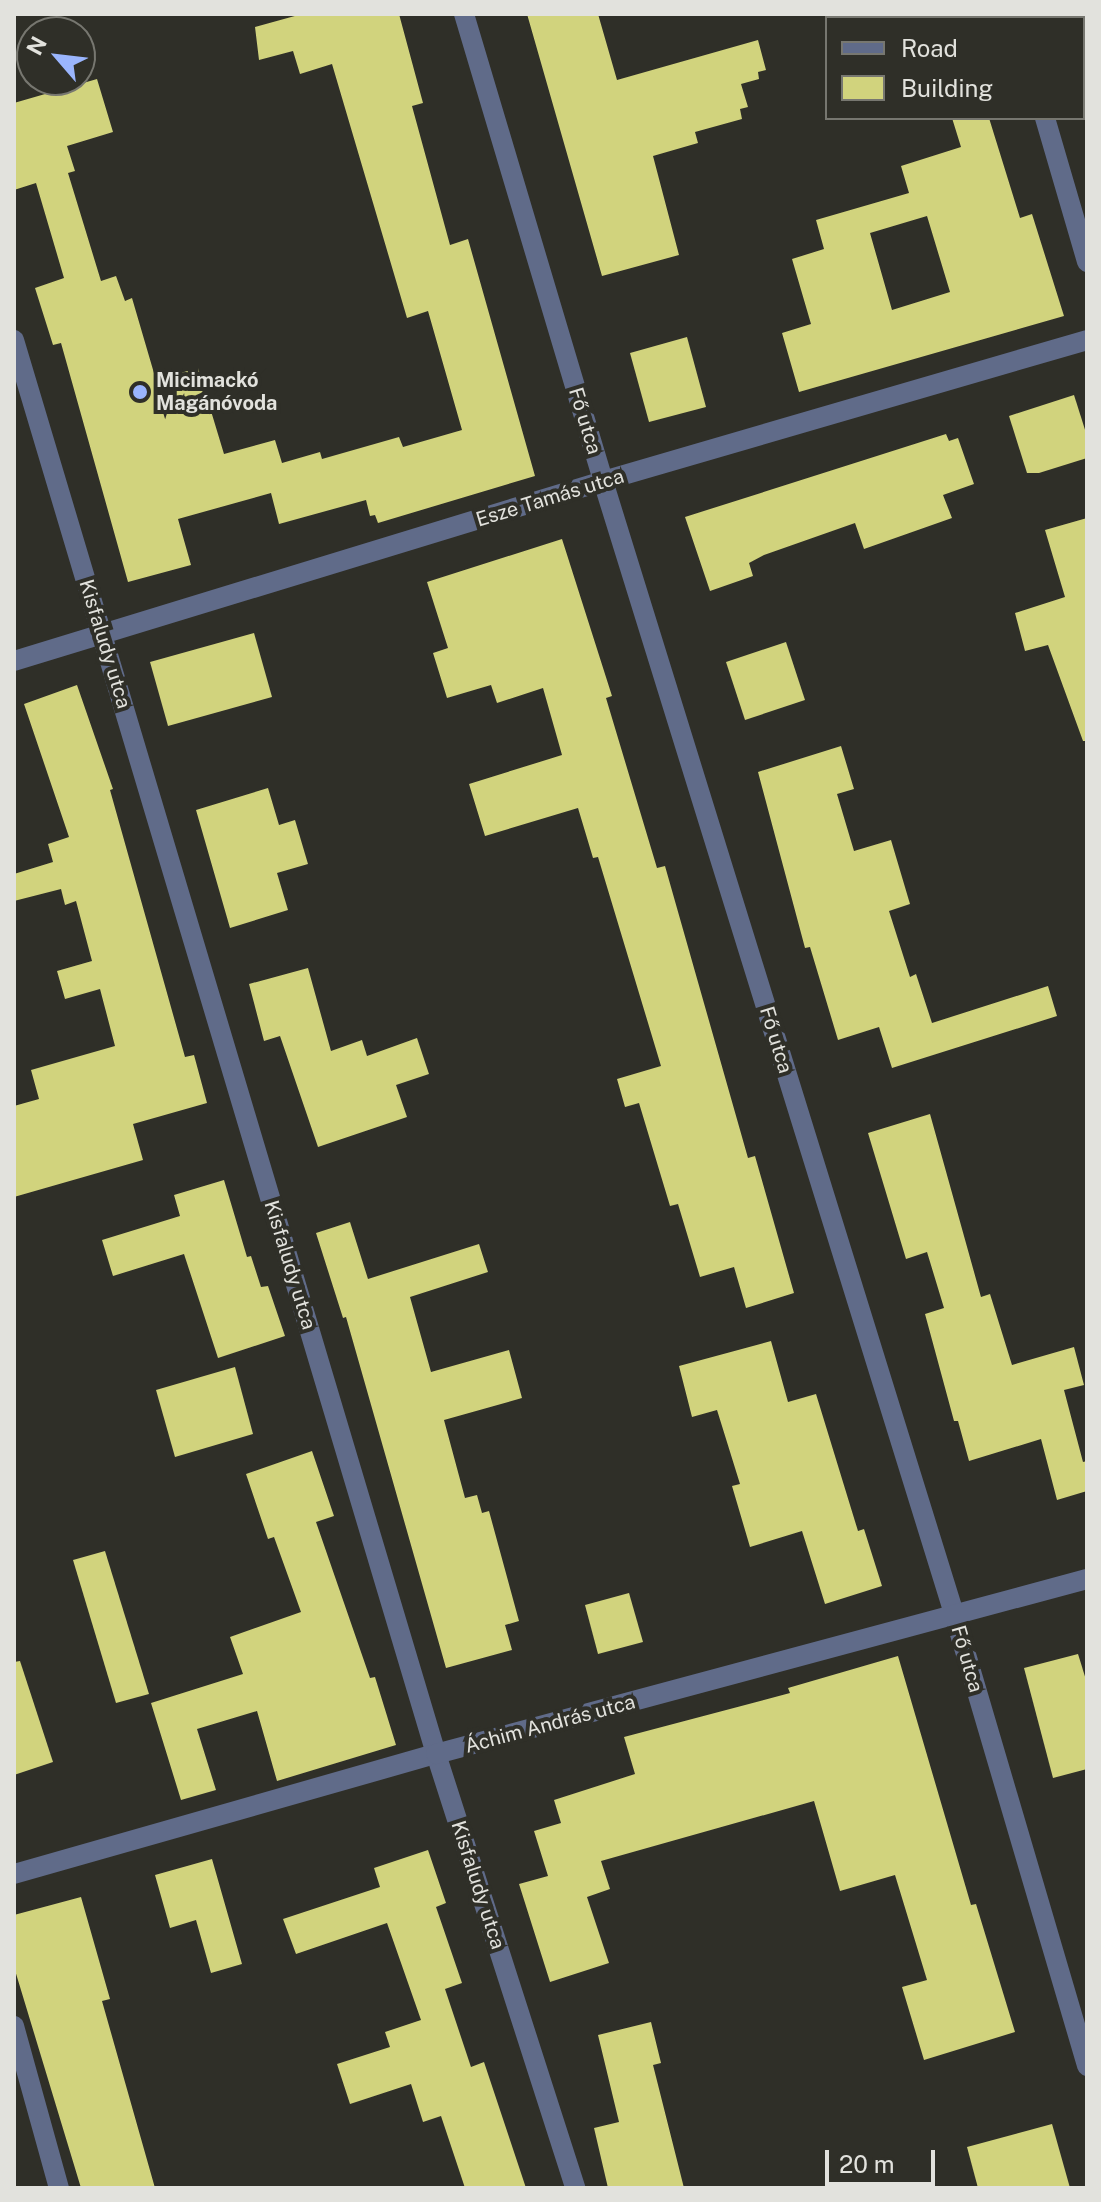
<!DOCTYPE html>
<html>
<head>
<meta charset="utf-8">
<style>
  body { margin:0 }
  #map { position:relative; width:1101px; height:2202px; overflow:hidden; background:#2f2f28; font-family:"Public Sans",sans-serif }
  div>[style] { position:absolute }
  .building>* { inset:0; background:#d1d37d }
  .minor>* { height:20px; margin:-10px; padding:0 10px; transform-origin:10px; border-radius:10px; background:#606b89 }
  .dots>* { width:22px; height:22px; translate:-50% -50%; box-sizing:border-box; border:4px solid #2f2f28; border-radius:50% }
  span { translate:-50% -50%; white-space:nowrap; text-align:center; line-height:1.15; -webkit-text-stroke:8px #2f2f28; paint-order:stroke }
  .poi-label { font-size:20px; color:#e2e2dd; font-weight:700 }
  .left { translate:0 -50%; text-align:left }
  .street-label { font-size:20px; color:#e2e2dd }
  .frame { position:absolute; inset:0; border:16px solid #e2e2dd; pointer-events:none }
  .legend { position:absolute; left:825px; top:16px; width:260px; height:104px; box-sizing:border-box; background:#2f2f28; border:2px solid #777770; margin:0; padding:10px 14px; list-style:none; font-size:24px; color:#e2e2dd }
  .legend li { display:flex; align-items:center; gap:16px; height:40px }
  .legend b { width:40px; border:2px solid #777770 }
  .north { position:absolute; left:16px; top:16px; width:80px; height:80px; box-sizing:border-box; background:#2f2f28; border:2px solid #777770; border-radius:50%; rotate:298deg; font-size:22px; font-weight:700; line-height:32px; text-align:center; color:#e2e2dd }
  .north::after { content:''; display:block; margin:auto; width:28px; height:36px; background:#9ab5fd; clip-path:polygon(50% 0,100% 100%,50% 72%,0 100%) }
  .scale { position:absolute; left:825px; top:2150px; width:110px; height:36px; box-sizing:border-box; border:4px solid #e2e2dd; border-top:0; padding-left:10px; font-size:24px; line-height:28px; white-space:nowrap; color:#e2e2dd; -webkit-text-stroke:6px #2f2f28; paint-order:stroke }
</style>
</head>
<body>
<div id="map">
  <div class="building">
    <div style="clip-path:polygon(302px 14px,399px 14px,423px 103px,412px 106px,450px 245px,468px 239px,535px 476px,378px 523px,375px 515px,370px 516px,366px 500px,279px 524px,271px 493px,178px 519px,191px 565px,128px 582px,61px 343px,53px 345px,35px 288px,64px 278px,36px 183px,14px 190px,14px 103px,97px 79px,113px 132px,67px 146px,75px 171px,68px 173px,101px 281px,116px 276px,125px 301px,132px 298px,156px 380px,198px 368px,224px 454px,275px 440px,282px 463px,320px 452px,322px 459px,399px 437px,403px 447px,462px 430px,428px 311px,407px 318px,332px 64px,300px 74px,293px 51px,259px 60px,255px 27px)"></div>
    <div style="clip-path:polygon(527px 14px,598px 14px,617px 80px,758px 40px,766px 70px,758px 72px,759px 79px,741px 84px,748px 107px,740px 109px,742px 119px,695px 132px,698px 143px,653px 156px,679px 255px,602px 276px)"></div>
    <div style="clip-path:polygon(evenodd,952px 118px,989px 118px,1020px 218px,1032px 214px,1064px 316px,799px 392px,782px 333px,811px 324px,792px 259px,824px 249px,816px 220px,909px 193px,901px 166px,961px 147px,952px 118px,927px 216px,950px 292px,892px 310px,870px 233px,927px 216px)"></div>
    <div style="clip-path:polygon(687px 337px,706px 407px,649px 422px,630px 353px)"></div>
    <div style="clip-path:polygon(1074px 395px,1087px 436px,1087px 458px,1039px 473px,1027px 473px,1009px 416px)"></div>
    <div style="clip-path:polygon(946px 434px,949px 441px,958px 438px,974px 484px,943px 495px,952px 518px,864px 549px,855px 523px,764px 555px,749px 563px,753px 576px,710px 591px,685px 517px)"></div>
    <div style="clip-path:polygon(1087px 518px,1087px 741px,1083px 741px,1048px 645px,1025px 651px,1015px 613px,1065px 597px,1045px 530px)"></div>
    <div style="clip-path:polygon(562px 539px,612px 696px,606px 698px,657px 868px,665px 866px,748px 1158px,755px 1156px,794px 1293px,746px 1308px,734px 1267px,700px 1277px,678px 1204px,670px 1206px,639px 1103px,625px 1107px,617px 1079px,661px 1066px,598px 857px,593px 858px,578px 808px,485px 836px,469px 784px,562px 755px,543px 688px,497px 703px,491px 685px,447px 698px,433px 653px,448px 648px,427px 582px)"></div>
    <div style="clip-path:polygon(254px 633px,272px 697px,168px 726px,150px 662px)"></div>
    <div style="clip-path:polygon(786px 642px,805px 700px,745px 720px,726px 662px)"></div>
    <div style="clip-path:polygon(77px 685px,113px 789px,110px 790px,185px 1057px,194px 1055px,207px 1103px,133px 1124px,143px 1160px,14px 1197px,14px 1106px,39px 1099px,31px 1070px,115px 1046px,100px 989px,65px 999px,57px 971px,92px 961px,76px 901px,65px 905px,61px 889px,14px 901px,14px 874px,53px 862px,48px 844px,69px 837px,24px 704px)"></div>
    <div style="clip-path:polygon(841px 746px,854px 789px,837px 794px,854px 851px,891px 840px,910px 904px,889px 911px,910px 977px,916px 974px,932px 1023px,1048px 986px,1057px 1016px,892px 1068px,879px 1027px,838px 1040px,810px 947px,805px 948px,758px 772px)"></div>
    <div style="clip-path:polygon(268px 788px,279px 825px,295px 820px,308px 864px,277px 873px,288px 910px,230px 928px,196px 810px)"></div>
    <div style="clip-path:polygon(308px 968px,331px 1051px,362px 1040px,367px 1056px,417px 1038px,429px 1074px,396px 1085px,407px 1117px,318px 1147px,280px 1036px,264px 1041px,249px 984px)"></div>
    <div style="clip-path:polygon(930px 1114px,981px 1297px,990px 1294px,1012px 1365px,1074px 1347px,1084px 1385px,1064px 1390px,1083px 1462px,1087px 1461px,1087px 1491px,1057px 1500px,1041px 1439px,969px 1461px,958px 1421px,954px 1421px,925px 1314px,944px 1308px,927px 1252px,906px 1259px,868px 1133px)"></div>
    <div style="clip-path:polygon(224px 1180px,247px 1257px,251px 1256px,261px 1287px,268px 1286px,285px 1336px,218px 1358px,184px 1254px,113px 1276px,102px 1240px,180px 1216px,174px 1195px)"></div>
    <div style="clip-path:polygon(350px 1222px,368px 1279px,479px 1244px,488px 1272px,410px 1297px,431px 1372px,509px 1350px,522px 1398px,444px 1420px,465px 1498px,477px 1495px,482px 1513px,489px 1511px,519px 1621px,505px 1625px,512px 1650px,446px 1668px,346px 1317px,343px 1318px,316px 1233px)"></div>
    <div style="clip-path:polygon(771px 1341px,788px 1402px,816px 1394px,858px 1531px,864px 1529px,882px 1586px,825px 1604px,802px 1531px,750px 1547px,732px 1486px,740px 1484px,717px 1410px,692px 1417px,679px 1366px)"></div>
    <div style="clip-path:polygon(235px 1367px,253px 1434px,175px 1457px,156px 1390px)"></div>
    <div style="clip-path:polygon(312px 1451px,334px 1516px,316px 1522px,370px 1678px,375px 1677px,396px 1745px,277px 1781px,257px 1711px,197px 1729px,216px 1790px,181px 1800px,151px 1703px,243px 1674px,230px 1637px,301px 1612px,274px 1537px,268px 1539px,246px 1474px)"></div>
    <div style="clip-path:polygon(105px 1551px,149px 1694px,116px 1703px,73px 1560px)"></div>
    <div style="clip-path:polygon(629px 1593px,643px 1642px,598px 1654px,585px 1605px)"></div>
    <div style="clip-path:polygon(1078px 1654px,1087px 1683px,1087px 1769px,1053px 1778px,1024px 1668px)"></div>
    <div style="clip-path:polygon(898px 1656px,971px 1905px,976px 1904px,1015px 2032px,924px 2060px,902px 1987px,927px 1980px,895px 1875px,840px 1891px,814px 1801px,601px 1861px,610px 1889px,587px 1897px,609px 1963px,550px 1982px,519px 1884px,548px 1876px,534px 1831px,561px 1823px,554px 1800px,635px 1774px,624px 1737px,790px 1693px,788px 1688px)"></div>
    <div style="clip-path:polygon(20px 1661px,53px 1762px,14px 1775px,14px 1662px)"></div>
    <div style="clip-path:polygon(428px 1850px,446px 1903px,436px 1907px,462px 1983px,445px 1989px,471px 2067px,484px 2062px,526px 2188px,465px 2188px,441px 2116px,423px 2122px,411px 2084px,350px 2104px,337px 2064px,390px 2047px,385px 2032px,421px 2020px,387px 1923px,296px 1954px,283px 1919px,380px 1887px,374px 1868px)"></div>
    <div style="clip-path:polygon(212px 1859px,242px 1964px,211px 1973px,196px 1920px,170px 1928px,155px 1875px)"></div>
    <div style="clip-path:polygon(81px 1897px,110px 1999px,102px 2001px,155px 2188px,81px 2188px,14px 1967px,14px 1915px)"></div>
    <div style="clip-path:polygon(651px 2022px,661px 2063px,653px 2065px,684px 2188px,608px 2188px,594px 2128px,619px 2122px,598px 2035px)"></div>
    <div style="clip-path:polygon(1052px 2124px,1070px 2188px,978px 2188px,967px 2147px)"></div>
  </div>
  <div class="minor">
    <div style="left:464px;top:14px;width:487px;rotate:73.4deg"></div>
    <div style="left:603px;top:481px;width:1189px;rotate:72.78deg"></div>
    <div style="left:955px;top:1617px;width:468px;rotate:73.6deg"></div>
    <div style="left:1014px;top:14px;width:4px;rotate:76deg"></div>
    <div style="left:1045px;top:118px;width:150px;rotate:73.7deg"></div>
    <div style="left:14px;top:340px;width:1476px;rotate:73.38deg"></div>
    <div style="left:436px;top:1754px;width:456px;rotate:72.2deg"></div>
    <div style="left:14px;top:661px;width:616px;rotate:-16.99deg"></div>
    <div style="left:603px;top:481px;width:504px;rotate:-16.24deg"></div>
    <div style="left:14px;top:1874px;width:439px;rotate:-15.9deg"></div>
    <div style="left:436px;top:1754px;width:674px;rotate:-15.05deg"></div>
    <div style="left:14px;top:2026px;width:168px;rotate:74.5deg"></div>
  </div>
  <div class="dots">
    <div style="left:140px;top:392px;background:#9ab5fd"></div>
  </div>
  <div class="poi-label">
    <span class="left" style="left:156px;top:392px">Micimackó<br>Magánóvoda</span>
  </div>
  <div class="street-label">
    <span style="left:585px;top:421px;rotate:73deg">Fő utca</span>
    <span style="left:550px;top:498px;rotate:-17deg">Esze Tamás utca</span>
    <span style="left:105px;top:644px;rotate:73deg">Kisfaludy utca</span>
    <span style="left:776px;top:1040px;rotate:73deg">Fő utca</span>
    <span style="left:290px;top:1265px;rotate:73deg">Kisfaludy utca</span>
    <span style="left:967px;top:1659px;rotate:74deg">Fő utca</span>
    <span style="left:550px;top:1724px;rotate:-15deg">Áchim András utca</span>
    <span style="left:478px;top:1885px;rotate:72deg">Kisfaludy utca</span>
  </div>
  <div class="frame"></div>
  <ul class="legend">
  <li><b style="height:10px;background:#606b89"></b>Road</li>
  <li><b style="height:22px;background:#d1d37d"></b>Building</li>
  </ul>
  <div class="north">N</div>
  <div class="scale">20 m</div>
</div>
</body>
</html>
